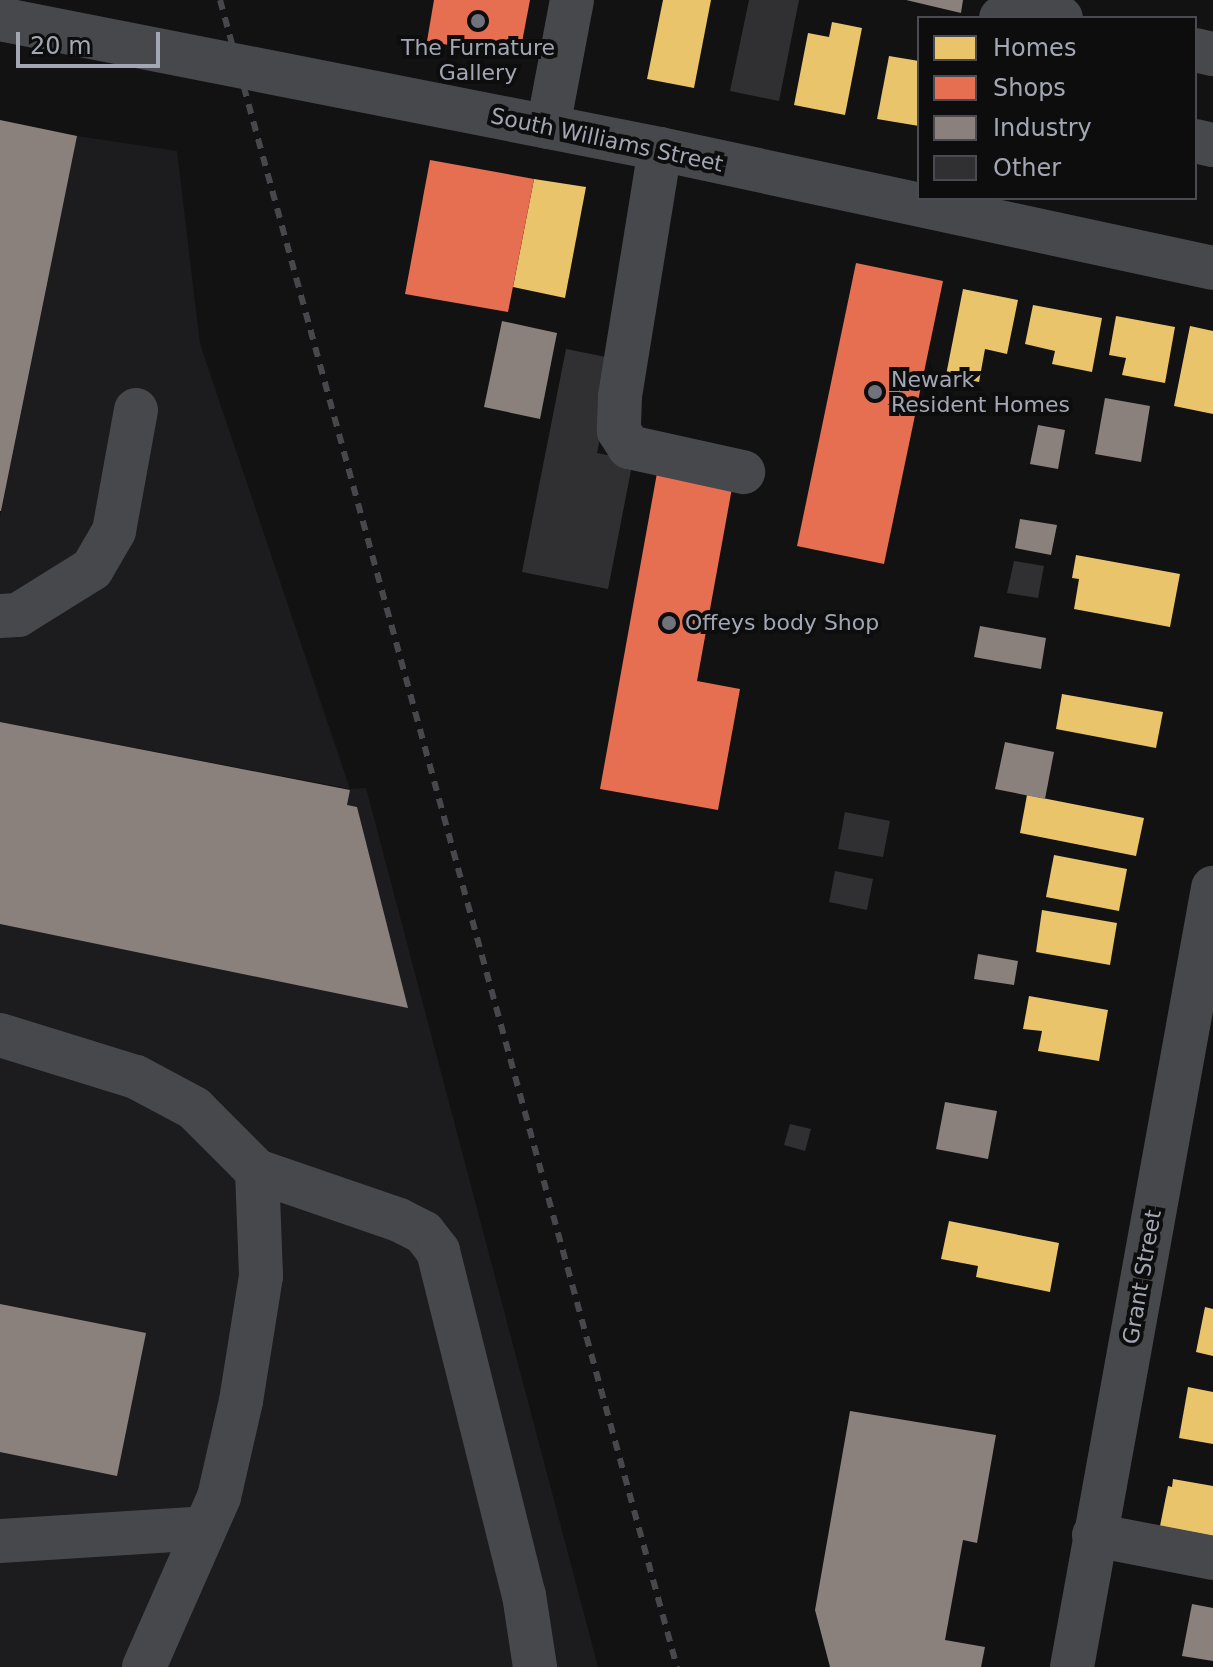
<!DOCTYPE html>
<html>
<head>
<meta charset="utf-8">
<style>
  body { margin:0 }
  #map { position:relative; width:1213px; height:1667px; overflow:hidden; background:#121212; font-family:"DejaVu Sans",sans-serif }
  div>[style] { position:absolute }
  .built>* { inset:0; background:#1c1c1e }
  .homes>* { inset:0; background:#e9c46a }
  .shops>* { inset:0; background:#e76f51 }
  .industry>* { inset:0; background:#8a817c }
  .building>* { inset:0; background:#303032 }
  .minor>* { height:44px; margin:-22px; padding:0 22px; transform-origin:22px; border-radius:22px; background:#47484b }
  .rail>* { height:6px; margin-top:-3px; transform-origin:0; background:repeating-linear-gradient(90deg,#47484b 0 10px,transparent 0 18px) }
  .dots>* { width:22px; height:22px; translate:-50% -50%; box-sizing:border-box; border:4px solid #0d0d0e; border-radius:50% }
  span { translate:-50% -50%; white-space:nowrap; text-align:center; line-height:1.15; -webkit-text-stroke:8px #0d0d0e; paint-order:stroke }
  .poi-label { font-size:22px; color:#a3a7b4 }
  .left { translate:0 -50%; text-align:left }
  .street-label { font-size:22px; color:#a3a7b4 }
  .legend { position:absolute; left:917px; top:16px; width:280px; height:184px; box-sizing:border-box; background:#0d0d0e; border:2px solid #494b50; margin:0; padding:10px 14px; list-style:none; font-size:24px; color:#a3a7b4 }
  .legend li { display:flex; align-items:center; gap:16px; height:40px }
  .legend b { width:40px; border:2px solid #494b50 }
  .scale { position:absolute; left:16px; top:32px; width:144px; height:36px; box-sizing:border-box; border:4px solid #a3a7b4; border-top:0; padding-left:10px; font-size:24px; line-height:28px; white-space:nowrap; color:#a3a7b4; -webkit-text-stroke:6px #0d0d0e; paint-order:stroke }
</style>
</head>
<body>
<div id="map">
  <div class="built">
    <div style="clip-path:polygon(77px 136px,177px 151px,200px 344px,350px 789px,366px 788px,598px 1667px,0 1667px,0 924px,407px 1007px,347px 805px,350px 789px,0 722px,0 518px)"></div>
  </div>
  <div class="homes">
    <div style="clip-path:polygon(663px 0,711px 0,694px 88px,647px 79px)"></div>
    <div style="clip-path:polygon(832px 22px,862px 28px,845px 115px,794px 105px,808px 33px,829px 37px)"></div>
    <div style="clip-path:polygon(889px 56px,919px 61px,919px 126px,877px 119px)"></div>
    <div style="clip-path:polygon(534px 179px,586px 187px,565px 298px,513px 287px)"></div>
    <div style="clip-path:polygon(963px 289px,1018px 300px,1007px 354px,985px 349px,979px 382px,946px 375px)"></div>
    <div style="clip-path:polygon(1033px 305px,1102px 318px,1092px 372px,1052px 364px,1055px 351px,1025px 344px)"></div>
    <div style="clip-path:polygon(1116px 316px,1175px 327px,1165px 383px,1122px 375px,1126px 358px,1109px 355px)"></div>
    <div style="clip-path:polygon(1190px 326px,1213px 331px,1213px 414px,1174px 406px)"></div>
    <div style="clip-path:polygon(1076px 555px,1180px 574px,1170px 627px,1074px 609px,1079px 579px,1072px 578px)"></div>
    <div style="clip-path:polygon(1062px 694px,1163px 712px,1156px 748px,1056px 729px)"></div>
    <div style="clip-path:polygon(1027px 795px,1144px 818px,1136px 856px,1020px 833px)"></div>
    <div style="clip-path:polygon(1054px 855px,1127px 869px,1119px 911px,1046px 897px)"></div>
    <div style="clip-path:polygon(1042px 910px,1117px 923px,1110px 965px,1036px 952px)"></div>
    <div style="clip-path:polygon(1029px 996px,1108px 1010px,1099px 1061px,1038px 1051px,1042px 1031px,1023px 1029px)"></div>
    <div style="clip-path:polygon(949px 1221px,1059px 1243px,1050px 1292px,976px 1277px,978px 1266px,941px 1259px)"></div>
    <div style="clip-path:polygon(1205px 1307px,1213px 1309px,1213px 1356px,1196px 1352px)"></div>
    <div style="clip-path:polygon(1188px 1387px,1213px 1392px,1213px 1444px,1179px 1438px)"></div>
    <div style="clip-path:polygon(1173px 1479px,1213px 1486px,1213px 1536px,1160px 1526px,1168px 1486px,1172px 1487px)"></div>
  </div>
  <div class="shops">
    <div style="clip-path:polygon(434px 0,530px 0,519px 58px,427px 41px)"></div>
    <div style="clip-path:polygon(430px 160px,534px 179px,508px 312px,405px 294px)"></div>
    <div style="clip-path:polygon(856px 263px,943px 281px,884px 564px,797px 546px)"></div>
    <div style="clip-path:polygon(657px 473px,732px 488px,697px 681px,740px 689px,718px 810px,600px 789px)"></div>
  </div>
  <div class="industry">
    <div style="clip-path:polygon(906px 0,963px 0,961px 13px)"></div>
    <div style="clip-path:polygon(0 120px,77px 136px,1px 511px,0 511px)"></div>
    <div style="clip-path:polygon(502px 321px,557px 333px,540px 419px,484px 407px)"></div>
    <div style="clip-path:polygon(1105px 398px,1150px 406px,1141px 462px,1095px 454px)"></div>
    <div style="clip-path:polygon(1038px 425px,1065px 430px,1058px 469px,1030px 464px)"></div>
    <div style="clip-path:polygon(1020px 519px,1057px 525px,1051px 555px,1015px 548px)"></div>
    <div style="clip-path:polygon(980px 626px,1046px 638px,1041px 669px,974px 657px)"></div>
    <div style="clip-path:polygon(0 722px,350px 790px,347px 805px,357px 807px,408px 1008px,0 924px)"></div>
    <div style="clip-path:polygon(1005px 742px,1054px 752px,1045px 799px,995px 789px)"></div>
    <div style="clip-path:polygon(978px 954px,1018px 961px,1014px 985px,974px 979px)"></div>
    <div style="clip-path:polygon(945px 1102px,997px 1111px,988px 1159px,936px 1149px)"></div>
    <div style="clip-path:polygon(0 1304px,146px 1333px,117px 1476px,0 1452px)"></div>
    <div style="clip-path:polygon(850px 1411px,996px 1435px,977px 1543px,963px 1540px,945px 1640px,985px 1647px,981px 1667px,830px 1667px,815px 1610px)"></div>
    <div style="clip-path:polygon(1192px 1604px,1213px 1608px,1213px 1661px,1182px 1656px)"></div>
  </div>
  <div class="building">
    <div style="clip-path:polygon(749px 0,799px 0,779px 101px,730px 91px)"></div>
    <div style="clip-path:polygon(566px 349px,616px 359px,597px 453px,633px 460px,608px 589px,522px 572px)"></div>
    <div style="clip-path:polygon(1014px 561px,1044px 566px,1038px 598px,1007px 593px)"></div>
    <div style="clip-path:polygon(845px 812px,890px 821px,883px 857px,838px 849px)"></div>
    <div style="clip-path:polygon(835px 871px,873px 879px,867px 910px,829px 902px)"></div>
    <div style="clip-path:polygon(790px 1124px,811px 1129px,805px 1151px,784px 1145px)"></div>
  </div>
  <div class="minor">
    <div style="left:1001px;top:18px;width:26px;rotate:-21deg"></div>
    <div style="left:1025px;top:9px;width:37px;rotate:14deg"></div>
    <div style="left:0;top:19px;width:673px;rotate:11.14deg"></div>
    <div style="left:660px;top:149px;width:566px;rotate:12.14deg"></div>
    <div style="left:1195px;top:50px;width:18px;rotate:13deg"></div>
    <div style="left:548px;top:127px;width:129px;rotate:-79.3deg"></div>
    <div style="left:1195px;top:141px;width:18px;rotate:13deg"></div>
    <div style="left:660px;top:149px;width:250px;rotate:99.2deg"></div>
    <div style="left:620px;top:396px;width:35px;rotate:92deg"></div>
    <div style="left:619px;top:431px;width:19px;rotate:58deg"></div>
    <div style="left:629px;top:447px;width:117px;rotate:12.4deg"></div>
    <div style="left:0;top:616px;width:18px;rotate:-3deg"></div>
    <div style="left:18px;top:615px;width:87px;rotate:-31.9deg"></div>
    <div style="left:92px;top:569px;width:44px;rotate:-59.9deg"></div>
    <div style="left:114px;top:531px;width:123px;rotate:-79.7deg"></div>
    <div style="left:0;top:1035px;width:142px;rotate:17.2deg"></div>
    <div style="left:136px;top:1077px;width:66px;rotate:28.1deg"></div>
    <div style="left:194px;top:1108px;width:89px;rotate:45deg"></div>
    <div style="left:257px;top:1171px;width:105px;rotate:87.8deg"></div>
    <div style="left:261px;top:1276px;width:127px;rotate:99.1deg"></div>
    <div style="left:241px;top:1401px;width:98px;rotate:102.9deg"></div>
    <div style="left:219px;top:1497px;width:186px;rotate:113.8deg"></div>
    <div style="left:257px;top:1171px;width:150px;rotate:19deg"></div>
    <div style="left:399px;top:1220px;width:28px;rotate:27deg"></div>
    <div style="left:424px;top:1233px;width:23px;rotate:52deg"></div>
    <div style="left:438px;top:1251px;width:355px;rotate:76deg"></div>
    <div style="left:524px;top:1595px;width:73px;rotate:81.3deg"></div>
    <div style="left:1094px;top:1535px;width:121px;rotate:10.9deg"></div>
    <div style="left:0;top:1541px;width:205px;rotate:-3.6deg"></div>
    <div style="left:1072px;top:1667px;width:792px;rotate:-79.74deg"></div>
  </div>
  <div class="rail">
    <div style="left:220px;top:0;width:1729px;rotate:74.67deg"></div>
  </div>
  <div class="dots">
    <div style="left:478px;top:21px;background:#70737b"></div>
    <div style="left:875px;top:392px;background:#70737b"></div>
    <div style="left:669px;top:623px;background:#70737b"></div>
  </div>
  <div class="poi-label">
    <span style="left:478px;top:60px">The Furnature<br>Gallery</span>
    <span class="left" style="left:891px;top:392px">Newark<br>Resident Homes</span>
    <span class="left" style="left:685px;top:623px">Offeys body Shop</span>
  </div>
  <div class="street-label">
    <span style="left:607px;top:140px;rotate:12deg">South Williams Street</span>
    <span style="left:1142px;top:1277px;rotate:-80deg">Grant Street</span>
  </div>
  <ul class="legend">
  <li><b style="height:22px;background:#e9c46a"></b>Homes</li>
  <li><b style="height:22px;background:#e76f51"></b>Shops</li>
  <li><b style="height:22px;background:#8a817c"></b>Industry</li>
  <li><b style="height:22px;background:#303032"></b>Other</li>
  </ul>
  <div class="scale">20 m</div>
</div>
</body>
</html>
